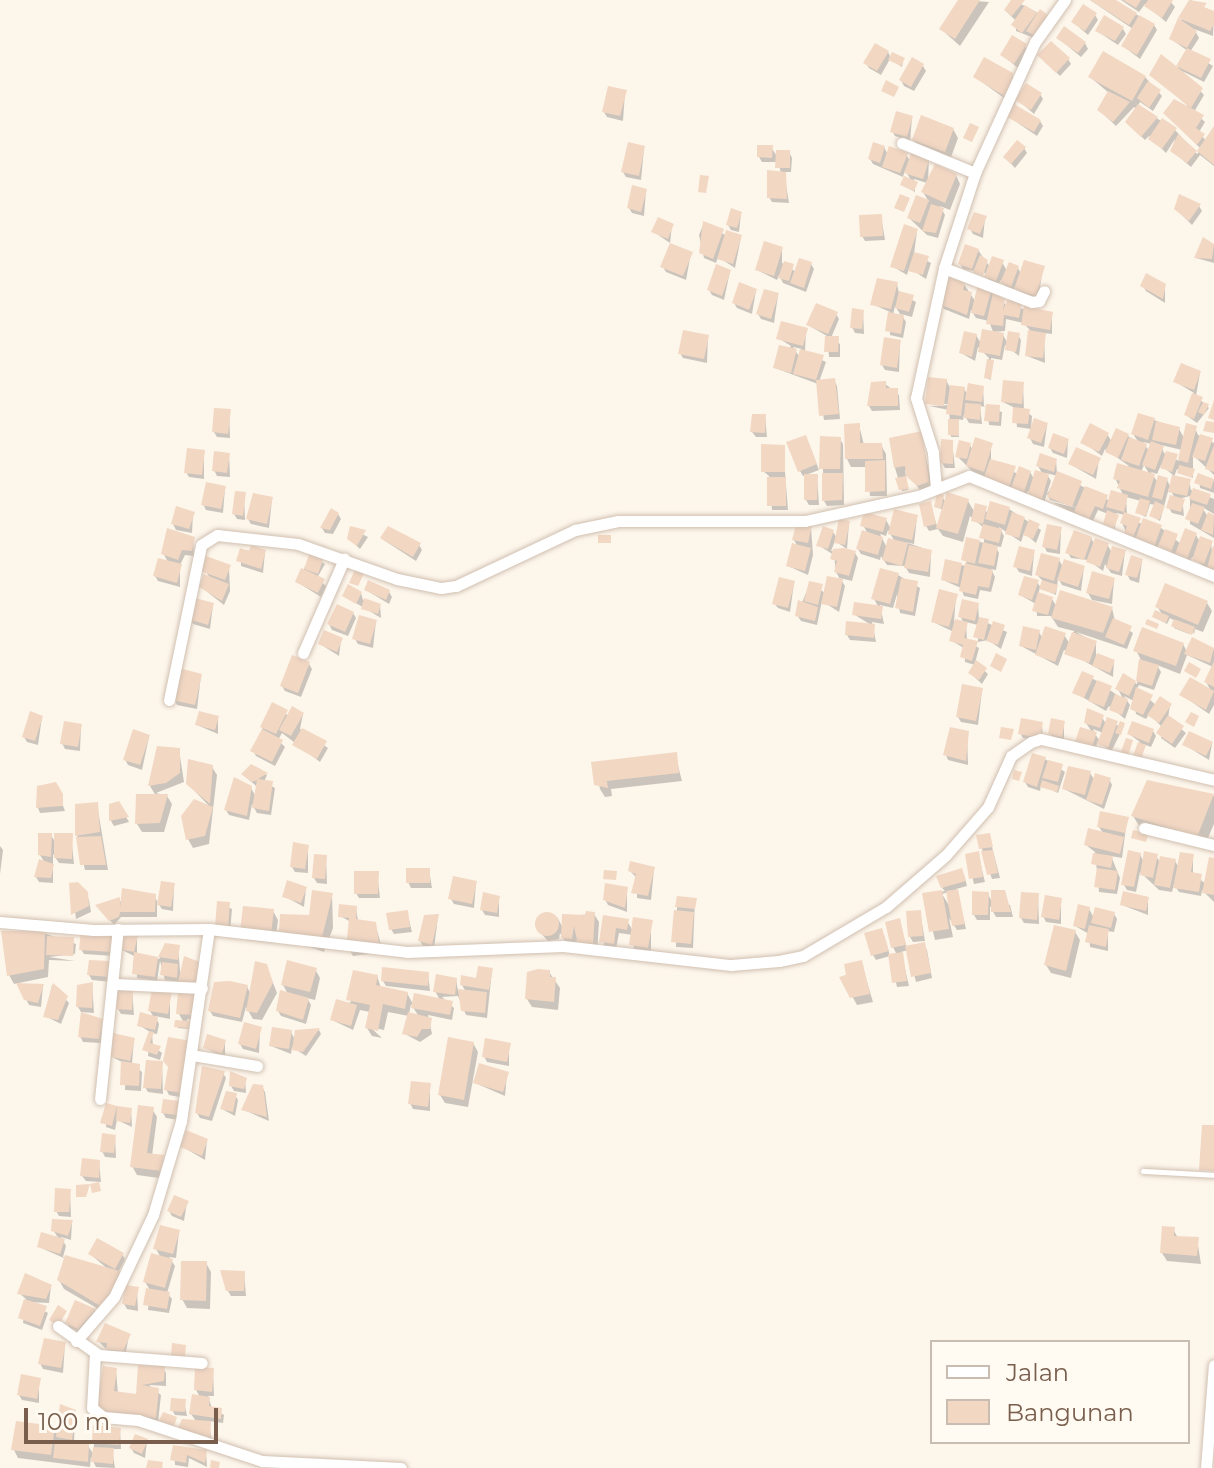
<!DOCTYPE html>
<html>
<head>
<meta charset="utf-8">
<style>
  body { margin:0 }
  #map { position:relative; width:1214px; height:1468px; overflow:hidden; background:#fdf6eb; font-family:Montserrat,sans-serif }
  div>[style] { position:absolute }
  .shadow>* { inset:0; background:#0003 }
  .building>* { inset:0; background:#f2d7c3 }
  .round { border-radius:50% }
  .roads { filter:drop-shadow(0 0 2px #d0bfb0) drop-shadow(0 0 2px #d0bfb0) }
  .lane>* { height:5px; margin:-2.5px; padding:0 2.5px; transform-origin:2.5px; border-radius:2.5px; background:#fff }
  .street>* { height:11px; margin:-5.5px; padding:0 5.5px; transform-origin:5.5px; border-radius:5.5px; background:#fff }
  span { translate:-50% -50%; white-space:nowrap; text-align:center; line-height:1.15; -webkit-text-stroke:6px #fffaf2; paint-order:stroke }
  .legend { position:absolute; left:930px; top:1340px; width:260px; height:104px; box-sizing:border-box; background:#fffaf2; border:2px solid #c9bcb0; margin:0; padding:10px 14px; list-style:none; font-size:24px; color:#795e4d }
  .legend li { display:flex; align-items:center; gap:16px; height:40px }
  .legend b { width:40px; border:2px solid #c9bcb0 }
  .scale { position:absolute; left:24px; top:1408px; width:194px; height:36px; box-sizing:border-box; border:4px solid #795e4d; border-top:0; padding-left:10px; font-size:24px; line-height:28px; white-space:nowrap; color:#795e4d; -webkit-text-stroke:6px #fffaf2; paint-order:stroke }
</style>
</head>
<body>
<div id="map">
  <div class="shadow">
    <div style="clip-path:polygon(961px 0,989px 2px,960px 46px,941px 29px)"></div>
    <div style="clip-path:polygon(1013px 0,1048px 18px,1039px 40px,1016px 31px,1016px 21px,1006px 11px)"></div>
    <div style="clip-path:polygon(1090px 0,1112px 0,1154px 25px,1157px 30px,1140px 59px,1123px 46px,1133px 29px)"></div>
    <div style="clip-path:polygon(1169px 0,1175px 7px,1166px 22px,1145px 4px,1139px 12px,1121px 0)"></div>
    <div style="clip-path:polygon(1191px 0,1214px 13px,1213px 36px,1194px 29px,1199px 38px,1190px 52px,1213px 66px,1204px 82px,1182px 71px,1204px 95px,1194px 112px,1205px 122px,1199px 132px,1206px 141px,1214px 131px,1214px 166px,1200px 155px,1191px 167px,1172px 151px,1175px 139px,1166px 153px,1149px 136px,1145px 140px,1127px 123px,1137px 109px,1134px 107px,1116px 126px,1099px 110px,1109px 93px,1090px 77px,1145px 77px,1162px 96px,1153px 111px,1140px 102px,1138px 106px,1175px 130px,1197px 154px,1201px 149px,1165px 113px,1188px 106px,1152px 75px,1177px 69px,1188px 51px,1171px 39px)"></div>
    <div style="clip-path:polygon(1095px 15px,1098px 20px,1088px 35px,1073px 22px)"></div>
    <div style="clip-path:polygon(1123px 29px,1126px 34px,1118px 45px,1097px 31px)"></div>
    <div style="clip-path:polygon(1058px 38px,1085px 43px,1088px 49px,1081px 57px)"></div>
    <div style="clip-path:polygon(1025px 46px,1028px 51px,1018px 68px,1002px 55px)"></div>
    <div style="clip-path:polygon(888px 52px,891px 58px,903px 60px,902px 67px,890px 59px,881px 75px,869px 68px,866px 63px)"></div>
    <div style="clip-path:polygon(1040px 56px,1068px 59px,1071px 64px,1060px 76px)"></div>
    <div style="clip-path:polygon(923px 66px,926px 71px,914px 91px,904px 86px,901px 80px)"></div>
    <div style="clip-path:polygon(1012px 75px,1017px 84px,1015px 106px,975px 77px)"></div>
    <div style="clip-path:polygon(625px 92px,623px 121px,607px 117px,604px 112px)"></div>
    <div style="clip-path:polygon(1040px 94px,1043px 99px,1034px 114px,1018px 100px)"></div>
    <div style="clip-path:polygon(1009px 117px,1040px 121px,1043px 126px,1037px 136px)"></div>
    <div style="clip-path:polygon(912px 118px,910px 141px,895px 136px,892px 131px)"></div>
    <div style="clip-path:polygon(953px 129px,958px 138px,950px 160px,919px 148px,914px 140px)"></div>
    <div style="clip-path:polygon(771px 147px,778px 158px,789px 152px,792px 158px,791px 172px,784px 172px,789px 203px,772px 202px,769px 197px,781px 173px,778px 162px,762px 162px,759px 157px)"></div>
    <div style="clip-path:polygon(884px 147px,888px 155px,906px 154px,910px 161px,929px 158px,928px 182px,956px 175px,960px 184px,950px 210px,940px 206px,945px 215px,938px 238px,927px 235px,909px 218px,917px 198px,929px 202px,923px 192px,927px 183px,914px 179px,915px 192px,902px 185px,912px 182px,905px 170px,903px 177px,873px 164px,870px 159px)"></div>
    <div style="clip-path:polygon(644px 148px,641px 180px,626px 177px,623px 172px)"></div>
    <div style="clip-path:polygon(1024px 148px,1027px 153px,1015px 168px,1005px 157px)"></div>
    <div style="clip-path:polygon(646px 190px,644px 216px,632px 213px,629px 208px)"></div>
    <div style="clip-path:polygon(1199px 206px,1202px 211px,1192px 225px,1176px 209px)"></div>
    <div style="clip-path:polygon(741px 213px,739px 232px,731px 230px,728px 225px)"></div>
    <div style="clip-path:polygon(881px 216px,885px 240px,865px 241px,862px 236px)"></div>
    <div style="clip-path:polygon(985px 218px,983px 238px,973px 234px,970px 229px)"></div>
    <div style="clip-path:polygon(704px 223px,727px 236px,741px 237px,735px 268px,718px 257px,716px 263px,704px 258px,699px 235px)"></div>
    <div style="clip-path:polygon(672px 225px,670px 243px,654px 232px)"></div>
    <div style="clip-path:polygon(917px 231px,914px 254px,931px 263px,926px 279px,909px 268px,907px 275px,892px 266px)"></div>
    <div style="clip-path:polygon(1204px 240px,1214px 246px,1214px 263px,1196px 258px)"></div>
    <div style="clip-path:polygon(782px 249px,782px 263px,796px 272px,811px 264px,814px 269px,806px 292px,783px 283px,779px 275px,777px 280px,757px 270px)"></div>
    <div style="clip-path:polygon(978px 250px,990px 267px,1002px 262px,1007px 271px,1018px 268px,1021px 274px,1043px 268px,1038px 300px,1020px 294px,1015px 287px,1013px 291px,1006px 288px,1001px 280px,998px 285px,990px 282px,985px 273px,963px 269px,960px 264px)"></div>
    <div style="clip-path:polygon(691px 253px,686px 280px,666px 272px,663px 267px)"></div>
    <div style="clip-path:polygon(730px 271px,724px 300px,712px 295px,709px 290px)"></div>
    <div style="clip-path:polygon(evenodd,897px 284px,899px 293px,916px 302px,912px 317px,901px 314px,906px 322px,903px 338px,890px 335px,890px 312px,872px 304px,897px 284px,895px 306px,902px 317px,893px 315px,895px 306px)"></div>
    <div style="clip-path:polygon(964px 284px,975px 301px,990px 289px,1007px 306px,1052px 314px,1052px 334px,1044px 333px,1045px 363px,1027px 356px,1030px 330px,1023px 323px,1006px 319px,1005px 331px,993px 332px,989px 321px,976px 318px,971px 310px,969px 319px,944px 309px,941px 303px)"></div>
    <div style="clip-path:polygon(1143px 286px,1165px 286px,1165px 303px,1146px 291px)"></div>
    <div style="clip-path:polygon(756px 290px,752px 314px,737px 308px,734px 303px)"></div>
    <div style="clip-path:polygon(778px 295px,774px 323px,761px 319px,758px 314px)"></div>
    <div style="clip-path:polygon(863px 312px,864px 334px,855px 333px,852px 327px)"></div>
    <div style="clip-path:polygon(836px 314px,839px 319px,831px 338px,840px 344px,840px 357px,829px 357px,827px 336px,808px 325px)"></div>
    <div style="clip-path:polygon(evenodd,806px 330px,805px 352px,826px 362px,819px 382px,834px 380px,837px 386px,840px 419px,824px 420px,818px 384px,775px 368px,791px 346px,778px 338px,806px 330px,793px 347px,802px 349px,800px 358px,793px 347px)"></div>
    <div style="clip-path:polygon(976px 335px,982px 345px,1003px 335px,1008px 344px,1018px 335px,1021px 340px,1019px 356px,1005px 345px,1002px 360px,991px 358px,991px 380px,986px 378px,989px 358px,978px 347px,975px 361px,961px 353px)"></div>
    <div style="clip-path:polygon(708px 336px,707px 363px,683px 358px,680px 353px)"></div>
    <div style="clip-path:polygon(900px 341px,899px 372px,885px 370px,882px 365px)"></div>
    <div style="clip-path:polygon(1200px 373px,1196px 396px,1209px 408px,1197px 423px,1186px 415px,1194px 393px,1176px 382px)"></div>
    <div style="clip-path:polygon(946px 380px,952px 391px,964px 389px,968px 395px,983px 387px,984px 406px,1002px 412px,1001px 426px,989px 425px,987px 407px,980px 406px,982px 424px,969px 423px,964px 414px,963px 420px,957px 419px,959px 437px,951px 437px,949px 410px,929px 406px,954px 405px,927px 402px)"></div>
    <div style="clip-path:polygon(884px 383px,899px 395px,900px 410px,872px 411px,869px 406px)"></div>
    <div style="clip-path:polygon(1023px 384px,1024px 410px,1032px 416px,1031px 429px,1017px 427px,1015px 408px,1003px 402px)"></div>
    <div style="clip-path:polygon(229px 411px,230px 438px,217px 437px,214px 432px)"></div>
    <div style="clip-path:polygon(765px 416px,767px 437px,756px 437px,752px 432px)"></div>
    <div style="clip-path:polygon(evenodd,1154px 420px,1179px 429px,1184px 438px,1195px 428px,1198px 435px,1214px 443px,1214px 475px,1193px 455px,1193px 478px,1177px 469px,1174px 477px,1189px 481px,1191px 490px,1214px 499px,1214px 514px,1202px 507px,1208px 517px,1214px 517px,1214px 538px,1190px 524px,1190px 496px,1182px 498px,1184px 516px,1172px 513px,1169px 508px,1175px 498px,1169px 488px,1160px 521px,1151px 516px,1155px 505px,1150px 504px,1146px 517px,1138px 513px,1141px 501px,1126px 497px,1127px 515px,1143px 525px,1160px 527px,1181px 544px,1196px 535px,1200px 542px,1211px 542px,1214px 574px,1192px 557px,1190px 563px,1159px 545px,1157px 551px,1129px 539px,1122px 523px,1125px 515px,1116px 513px,1115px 529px,1105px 524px,1108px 514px,1098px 510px,1092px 523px,1052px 502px,1082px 509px,1050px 500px,1047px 494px,1058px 476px,1046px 473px,1051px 481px,1044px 503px,1028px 491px,1026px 496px,972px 471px,957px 456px,969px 444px,973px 450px,991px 444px,991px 461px,1018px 474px,1030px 472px,1034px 479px,1043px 475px,1038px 466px,1056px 460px,1057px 473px,1110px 501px,1124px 497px,1115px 478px,1129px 466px,1105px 449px,1102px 456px,1083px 442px,1107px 434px,1112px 442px,1128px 436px,1139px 443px,1133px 434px,1154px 420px,1143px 442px,1152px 444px,1149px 451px,1143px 442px,1154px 420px,1161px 445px,1182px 450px,1179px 461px,1164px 453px,1161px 445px,1154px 420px,1144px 465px,1150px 475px,1141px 472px,1144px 465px,1154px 420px,1161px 465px,1174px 476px,1171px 488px,1167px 480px,1158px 483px,1151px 472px,1157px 474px,1161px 465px)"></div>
    <div style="clip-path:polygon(859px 425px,864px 445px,881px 445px,886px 454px,887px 496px,870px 496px,867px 467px,851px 467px,847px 459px)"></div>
    <div style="clip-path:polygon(1047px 425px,1044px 447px,1033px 444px,1030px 438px)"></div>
    <div style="clip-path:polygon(921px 433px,933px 491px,923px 494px,905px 470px,908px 490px,902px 491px,895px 468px)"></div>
    <div style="clip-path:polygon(822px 438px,840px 439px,843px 444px,844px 505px,827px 506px,824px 501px)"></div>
    <div style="clip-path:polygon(1068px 441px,1067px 458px,1053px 453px,1050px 448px)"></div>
    <div style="clip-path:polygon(808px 442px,819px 470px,803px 476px,800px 471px)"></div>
    <div style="clip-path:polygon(952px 442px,955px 468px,945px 468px,942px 463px)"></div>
    <div style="clip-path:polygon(783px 447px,788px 510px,772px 510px,769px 476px,763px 471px)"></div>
    <div style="clip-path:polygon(204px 452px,204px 479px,189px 477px,186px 472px)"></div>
    <div style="clip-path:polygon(229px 454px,230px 477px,217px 476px,214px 470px)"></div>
    <div style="clip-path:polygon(1099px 459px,1096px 479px,1070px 464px)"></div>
    <div style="clip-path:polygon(817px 476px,819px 505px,809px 505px,806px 500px)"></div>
    <div style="clip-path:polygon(1199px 476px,1214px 481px,1214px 493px,1200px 488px)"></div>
    <div style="clip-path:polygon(225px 488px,223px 513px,206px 510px,203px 504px)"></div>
    <div style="clip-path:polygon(244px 494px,245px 520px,237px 519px,234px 514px)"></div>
    <div style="clip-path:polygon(942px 496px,946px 503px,968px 501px,975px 513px,976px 506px,989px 513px,1009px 509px,1041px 530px,1036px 543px,1024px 533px,1021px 542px,999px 527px,1004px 536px,1001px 547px,995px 546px,999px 553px,996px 570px,991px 569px,995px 577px,991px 592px,980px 590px,978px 599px,964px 596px,961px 588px,943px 580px,947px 562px,966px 566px,968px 539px,984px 543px,984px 528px,970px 516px,963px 542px,943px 536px,938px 529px,944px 510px,936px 507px)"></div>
    <div style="clip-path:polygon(272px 499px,269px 528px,251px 524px,248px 519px)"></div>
    <div style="clip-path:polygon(930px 504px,938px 529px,929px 531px,926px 526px)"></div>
    <div style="clip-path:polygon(193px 514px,192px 533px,176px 530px,173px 524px)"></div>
    <div style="clip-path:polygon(338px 514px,341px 519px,333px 534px,325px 533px,322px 528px)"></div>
    <div style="clip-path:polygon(evenodd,917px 517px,914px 544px,905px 542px,931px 551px,930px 577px,909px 573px,905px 566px,887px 565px,881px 556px,880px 560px,861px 554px,858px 549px,868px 534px,863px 525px,886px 520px,891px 529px,917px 517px,888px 530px,895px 542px,887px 548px,880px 534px,886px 536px,888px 530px)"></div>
    <div style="clip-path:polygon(849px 523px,847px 549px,835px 541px,831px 551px,855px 553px,858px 558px,852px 581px,840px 578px,845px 586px,839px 612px,822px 601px,817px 625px,801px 621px,797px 615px,810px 583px,825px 593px,841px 581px,836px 572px,834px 555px,818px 545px,833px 532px,837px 538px)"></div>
    <div style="clip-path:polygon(811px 527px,813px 555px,808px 575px,788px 566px,798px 547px,794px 540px)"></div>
    <div style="clip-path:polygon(352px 529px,368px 537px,360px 549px,349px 539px)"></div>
    <div style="clip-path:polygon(1061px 529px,1060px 554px,1047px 552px,1044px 546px)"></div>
    <div style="clip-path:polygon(193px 538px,194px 556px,185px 555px,180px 565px,180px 587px,158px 581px,155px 576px,168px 562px,163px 553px)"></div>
    <div style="clip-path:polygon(1091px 538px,1095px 545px,1107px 544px,1112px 553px,1125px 551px,1122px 576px,1111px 573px,1105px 564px,1103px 571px,1088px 560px,1071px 558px,1068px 553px)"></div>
    <div style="clip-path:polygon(382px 539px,419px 545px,422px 550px,416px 561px)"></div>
    <div style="clip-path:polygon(241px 550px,265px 552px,263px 573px,241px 566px)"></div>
    <div style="clip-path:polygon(1034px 552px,1032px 576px,1019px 572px,1016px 567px)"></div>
    <div style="clip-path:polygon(311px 555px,325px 564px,317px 578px,326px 586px,321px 597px,297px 582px)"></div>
    <div style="clip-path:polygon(1059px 560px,1063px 567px,1084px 567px,1081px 591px,1062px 585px,1058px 578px,1056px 595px,1040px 588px,1038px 594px,1052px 599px,1057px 607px,1112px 608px,1115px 621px,1133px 633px,1127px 649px,1076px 632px,1096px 643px,1096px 655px,1114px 661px,1113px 677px,1064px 650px,1058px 666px,1021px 646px,1039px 632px,1043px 639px,1064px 635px,1070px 644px,1074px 631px,1058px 627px,1051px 616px,1037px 616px,1036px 604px,1020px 595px,1037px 582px,1041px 588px,1043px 581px,1037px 575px)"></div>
    <div style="clip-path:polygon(1142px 561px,1139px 583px,1130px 580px,1127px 574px)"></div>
    <div style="clip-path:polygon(229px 567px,230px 591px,224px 605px,201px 587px,210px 578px,206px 572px)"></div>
    <div style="clip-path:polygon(898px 575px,920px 588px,915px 616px,900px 613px,897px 594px,893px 608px,880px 605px,884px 624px,872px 622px,876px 642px,850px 640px,847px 635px,871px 625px,855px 615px,879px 608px,874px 599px)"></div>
    <div style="clip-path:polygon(1114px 580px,1112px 604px,1092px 600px,1088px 593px)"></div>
    <div style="clip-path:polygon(794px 583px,790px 612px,778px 608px,774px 603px)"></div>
    <div style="clip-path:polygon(366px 590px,389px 592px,392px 597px,389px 604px)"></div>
    <div style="clip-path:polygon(361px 593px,363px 600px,380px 605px,381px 618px,344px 596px)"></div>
    <div style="clip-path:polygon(956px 596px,954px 621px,964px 623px,960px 616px,978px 604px,979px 619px,1007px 632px,1001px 649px,988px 640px,978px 642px,978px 625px,966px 622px,967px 641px,979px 648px,975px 663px,988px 674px,982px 684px,970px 673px,975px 665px,965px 662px,964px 648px,952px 641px,954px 632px,933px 622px)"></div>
    <div style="clip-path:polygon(1207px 603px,1212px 611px,1203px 632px,1195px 629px,1194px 634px,1189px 625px,1189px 634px,1174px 628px,1175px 621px,1170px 618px,1167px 624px,1154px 617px,1163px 616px,1157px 606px)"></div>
    <div style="clip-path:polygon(213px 605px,210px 629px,193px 624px,190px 619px)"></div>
    <div style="clip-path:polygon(353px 613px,356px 618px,348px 636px,332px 630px,329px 624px)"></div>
    <div style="clip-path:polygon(376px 621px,373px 648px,358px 644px,355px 639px)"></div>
    <div style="clip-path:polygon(341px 640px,339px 656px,320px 644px)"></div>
    <div style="clip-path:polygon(1193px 640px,1214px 650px,1214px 705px,1209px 714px,1182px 695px,1212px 693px,1206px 682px,1213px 667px,1187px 655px,1180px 674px,1157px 665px,1161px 672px,1154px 690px,1139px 685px,1137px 689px,1156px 705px,1170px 705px,1168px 718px,1186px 733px,1175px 748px,1161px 738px,1162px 727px,1149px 714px,1146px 719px,1136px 714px,1134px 701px,1124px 696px,1130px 705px,1125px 719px,1109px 706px,1106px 711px,1074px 692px,1092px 678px,1123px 699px,1118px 689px,1124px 676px,1137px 684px,1141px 660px,1136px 650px,1183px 644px,1187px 652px)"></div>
    <div style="clip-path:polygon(309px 664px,312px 669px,301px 697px,285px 691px,282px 686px)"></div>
    <div style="clip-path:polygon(201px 675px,197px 709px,177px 705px,174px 699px)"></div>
    <div style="clip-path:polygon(982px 690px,978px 725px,961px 722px,958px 717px)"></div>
    <div style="clip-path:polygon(273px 705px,289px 716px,303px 714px,300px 729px,328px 748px,320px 762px,282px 733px,278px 740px,285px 747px,275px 766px,256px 756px,253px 750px)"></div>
    <div style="clip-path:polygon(42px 717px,38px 745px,27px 742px,24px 737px)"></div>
    <div style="clip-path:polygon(218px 717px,218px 734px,197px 725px)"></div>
    <div style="clip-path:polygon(evenodd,1102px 717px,1106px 724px,1124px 726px,1111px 752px,1098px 741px,1094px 752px,1080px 747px,1092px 732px,1086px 723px,1102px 717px,1093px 729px,1103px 733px,1100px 741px,1097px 737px,1093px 729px)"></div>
    <div style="clip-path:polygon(1064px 723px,1064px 741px,1053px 739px,1050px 733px)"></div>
    <div style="clip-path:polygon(1042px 724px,1043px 742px,1023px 738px,1020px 733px)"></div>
    <div style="clip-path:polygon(81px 726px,80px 751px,65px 749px,62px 743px)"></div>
    <div style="clip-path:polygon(1153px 731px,1156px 736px,1151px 747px,1143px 744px,1142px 760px,1135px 756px,1140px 742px,1129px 734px)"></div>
    <div style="clip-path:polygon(967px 733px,968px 765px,948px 760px,946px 755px)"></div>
    <div style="clip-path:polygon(149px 737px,142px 770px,128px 765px,125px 759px)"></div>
    <div style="clip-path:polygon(1212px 744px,1209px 760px,1185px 745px)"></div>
    <div style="clip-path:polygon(179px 750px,184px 782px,156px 793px,167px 796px,172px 804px,164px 832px,142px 832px,137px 824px,156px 796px,150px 786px)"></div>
    <div style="clip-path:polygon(675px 754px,682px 781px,611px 789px,612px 796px,605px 797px,600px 789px,594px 764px)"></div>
    <div style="clip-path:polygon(1045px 759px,1065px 772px,1058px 793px,1041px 785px,1040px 791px,1028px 787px,1025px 782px)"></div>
    <div style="clip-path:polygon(251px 766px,267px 775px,264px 782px,275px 788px,271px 815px,257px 813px,252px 804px,249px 820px,229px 815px,226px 810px,251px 788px,256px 797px,261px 790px,243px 775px)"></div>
    <div style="clip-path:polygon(212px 767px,217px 775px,209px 844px,193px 848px,188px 839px,209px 806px,188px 784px)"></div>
    <div style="clip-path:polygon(1090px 773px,1095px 781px,1109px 779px,1112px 785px,1104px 809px,1064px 789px)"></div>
    <div style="clip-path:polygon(1148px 783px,1214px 796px,1214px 824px,1204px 847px,1140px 827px,1133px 816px)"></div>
    <div style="clip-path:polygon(55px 784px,65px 811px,40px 813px,38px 808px)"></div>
    <div style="clip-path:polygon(118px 803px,129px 822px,114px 826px,111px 821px)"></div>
    <div style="clip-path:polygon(97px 804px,108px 870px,85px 870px,77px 835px)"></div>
    <div style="clip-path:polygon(1127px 819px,1122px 858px,1111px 856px,1120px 878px,1117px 894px,1099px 892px,1095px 852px,1086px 845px,1103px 833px,1099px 827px)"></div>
    <div style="clip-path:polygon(51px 835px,56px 844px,71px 835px,74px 864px,59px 863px,53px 854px,53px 883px,39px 882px,36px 877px,45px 863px,40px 855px)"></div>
    <div style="clip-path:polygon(989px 835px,1000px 878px,992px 879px,978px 837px)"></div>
    <div style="clip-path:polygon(0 846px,3px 850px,0 874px)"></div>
    <div style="clip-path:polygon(308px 846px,308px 873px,295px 872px,292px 867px)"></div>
    <div style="clip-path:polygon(978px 854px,985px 882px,974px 884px,967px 855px)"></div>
    <div style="clip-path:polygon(1140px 854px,1144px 863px,1156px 856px,1161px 864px,1175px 861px,1179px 868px,1193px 856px,1193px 874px,1206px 884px,1214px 860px,1214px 902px,1202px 890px,1201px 896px,1179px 892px,1174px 884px,1172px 892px,1159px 890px,1140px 872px,1136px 892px,1127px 890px,1124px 885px)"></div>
    <div style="clip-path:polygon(326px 857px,327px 884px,317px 883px,314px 878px)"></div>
    <div style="clip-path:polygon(654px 869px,651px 900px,637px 898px,637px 878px,630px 871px)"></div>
    <div style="clip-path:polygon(429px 870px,432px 888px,411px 888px,408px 882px)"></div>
    <div style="clip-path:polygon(377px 873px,380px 898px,359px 898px,356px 893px)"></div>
    <div style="clip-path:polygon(evenodd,964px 875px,967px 886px,956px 889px,966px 929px,957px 930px,949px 918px,953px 937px,935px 940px,924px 895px,945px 891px,942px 888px,964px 875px,948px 892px,950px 907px,942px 894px,948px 892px)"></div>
    <div style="clip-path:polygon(476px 883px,474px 908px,454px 904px,451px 899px)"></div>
    <div style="clip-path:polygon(72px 885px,89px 900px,91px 912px,76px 919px)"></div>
    <div style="clip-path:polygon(174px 885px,173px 911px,162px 909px,157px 902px,157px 917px,121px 917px,114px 925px,97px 905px,154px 896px,159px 904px)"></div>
    <div style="clip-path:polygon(306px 888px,304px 907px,284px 896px)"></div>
    <div style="clip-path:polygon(627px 889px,627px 912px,608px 905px,605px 899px)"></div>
    <div style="clip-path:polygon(988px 894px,993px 904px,1010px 905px,1013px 917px,996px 917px,990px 906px,990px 920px,977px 920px,974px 915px)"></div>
    <div style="clip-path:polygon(332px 895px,333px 928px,324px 952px,286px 939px)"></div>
    <div style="clip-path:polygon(1038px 895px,1039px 924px,1024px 923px,1021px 918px)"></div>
    <div style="clip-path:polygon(499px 898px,499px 917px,485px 915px,482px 910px)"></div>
    <div style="clip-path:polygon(1148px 899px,1148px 915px,1122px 905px)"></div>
    <div style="clip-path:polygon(695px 900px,693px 948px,676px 947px,677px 907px)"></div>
    <div style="clip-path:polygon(1061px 900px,1061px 924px,1046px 922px,1043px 916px)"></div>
    <div style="clip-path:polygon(219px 903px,232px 909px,230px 932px)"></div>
    <div style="clip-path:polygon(356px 908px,358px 921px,375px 923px,383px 952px,353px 956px,348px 948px,351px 922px,340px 916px)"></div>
    <div style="clip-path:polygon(1089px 909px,1094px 918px,1114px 914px,1117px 919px,1114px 932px,1108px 931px,1108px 951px,1090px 947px,1089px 934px,1075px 926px)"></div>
    <div style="clip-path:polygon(273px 911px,278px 920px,275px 943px,247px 940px,242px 931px)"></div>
    <div style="clip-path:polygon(407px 912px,412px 932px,394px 934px,391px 929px)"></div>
    <div style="clip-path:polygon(920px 912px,925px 941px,913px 942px,910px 937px)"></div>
    <div style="clip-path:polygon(594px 914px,599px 922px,597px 954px,577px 939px,576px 947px,568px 946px,560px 933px,559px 939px,548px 941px,538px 930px,539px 916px,557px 917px,563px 928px,564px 916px)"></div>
    <div style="clip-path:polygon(438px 916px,434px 949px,423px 946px,420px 941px)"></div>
    <div style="clip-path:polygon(604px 918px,627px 921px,633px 931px,651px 922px,651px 952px,634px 950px,633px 935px,619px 933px,616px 949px,604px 947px)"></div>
    <div style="clip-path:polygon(899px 921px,907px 948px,924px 945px,927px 950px,932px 978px,916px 982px,908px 950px,901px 952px,909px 986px,897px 987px,890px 956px,876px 960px,873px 955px,884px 935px,890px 956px,897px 955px,893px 947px)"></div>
    <div style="clip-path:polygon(1075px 932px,1080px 940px,1071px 978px,1051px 973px,1046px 965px)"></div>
    <div style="clip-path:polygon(44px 933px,76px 944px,75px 954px,49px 957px,75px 961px,49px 960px,48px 977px,14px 984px,9px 975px)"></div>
    <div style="clip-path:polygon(112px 935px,114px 956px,84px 954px,81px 949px)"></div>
    <div style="clip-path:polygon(137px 937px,137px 955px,159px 959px,166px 946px,178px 947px,181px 982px,165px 980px,160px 961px,157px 981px,137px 978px,136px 957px,120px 949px)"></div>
    <div style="clip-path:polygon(861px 962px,873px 1002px,857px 1005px,842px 978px)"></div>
    <div style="clip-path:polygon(109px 963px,111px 982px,92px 980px,89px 975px)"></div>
    <div style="clip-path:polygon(266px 965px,277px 993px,262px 1020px,253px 1019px,246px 1007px,242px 1022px,213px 1016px,210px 1011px,247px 987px,251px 994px)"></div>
    <div style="clip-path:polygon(315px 969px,320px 978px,315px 1000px,307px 998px,311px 1005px,306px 1024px,281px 1016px,278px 1011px,288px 994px,283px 985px)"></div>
    <div style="clip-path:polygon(evenodd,492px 970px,487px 1018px,466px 1015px,458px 996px,442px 997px,454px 1008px,452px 1020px,428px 1015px,432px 1034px,420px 1042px,405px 1034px,409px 1016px,388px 1012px,384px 1030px,370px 1027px,382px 1038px,372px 1036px,367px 1028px,370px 1012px,360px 1010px,353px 1030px,332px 1020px,377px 976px,381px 988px,407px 993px,414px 1006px,440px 1000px,435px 991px,456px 979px,458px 991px,466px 992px,462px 985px,492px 970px,411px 1004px,419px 1017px,409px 1014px,411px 1004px)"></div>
    <div style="clip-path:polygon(549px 972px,560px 988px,558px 1010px,532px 1007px,527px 999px)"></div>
    <div style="clip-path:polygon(428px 974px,430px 991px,386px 986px,383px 981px)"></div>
    <div style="clip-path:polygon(92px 984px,94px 1013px,81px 1012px,78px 1007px)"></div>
    <div style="clip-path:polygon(52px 985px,69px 1003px,61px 1024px,45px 1016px)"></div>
    <div style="clip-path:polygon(43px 986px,41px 1007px,29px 1005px,26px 999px)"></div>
    <div style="clip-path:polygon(132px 990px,134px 1015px,121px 1014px,118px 1009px)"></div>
    <div style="clip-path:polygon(170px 993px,170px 1019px,155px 1016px,159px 1024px,157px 1034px,152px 1033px,153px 1046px,162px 1053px,160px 1060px,148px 1056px,150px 1032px,139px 1025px,154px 1018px,150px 1011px)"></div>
    <div style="clip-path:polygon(194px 996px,195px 1020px,187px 1019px,189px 1029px,177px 1028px,184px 1023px,179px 1014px)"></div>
    <div style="clip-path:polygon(102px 1021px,101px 1043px,83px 1042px,80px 1036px)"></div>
    <div style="clip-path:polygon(260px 1029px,259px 1053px,243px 1049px,240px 1044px)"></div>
    <div style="clip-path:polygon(319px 1030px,321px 1034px,306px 1056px,292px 1047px,291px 1054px,271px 1046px,291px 1032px,295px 1040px,297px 1032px)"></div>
    <div style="clip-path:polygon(134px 1039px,132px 1064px,142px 1072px,141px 1091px,125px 1090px,126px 1064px,110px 1056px)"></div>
    <div style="clip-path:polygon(225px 1041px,225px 1058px,205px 1048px)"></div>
    <div style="clip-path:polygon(473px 1043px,478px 1052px,468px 1107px,445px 1103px,440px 1095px)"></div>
    <div style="clip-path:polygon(509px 1045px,509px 1066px,487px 1062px,484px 1056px)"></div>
    <div style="clip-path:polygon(162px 1063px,163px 1094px,148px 1092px,145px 1087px)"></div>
    <div style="clip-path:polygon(170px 1069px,184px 1098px,169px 1095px,165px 1087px)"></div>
    <div style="clip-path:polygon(223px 1073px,226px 1078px,212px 1121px,200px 1118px,197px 1113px)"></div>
    <div style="clip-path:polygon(507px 1074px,505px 1096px,475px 1083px)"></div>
    <div style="clip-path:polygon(245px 1079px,246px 1093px,234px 1091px,231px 1086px)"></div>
    <div style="clip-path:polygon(430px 1085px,430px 1111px,413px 1109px,410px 1103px)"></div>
    <div style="clip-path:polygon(262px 1087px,265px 1092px,269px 1121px,244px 1110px)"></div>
    <div style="clip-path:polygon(235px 1095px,238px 1100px,235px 1116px,222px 1109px)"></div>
    <div style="clip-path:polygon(178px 1103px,179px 1120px,166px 1118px,163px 1113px)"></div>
    <div style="clip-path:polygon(107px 1105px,131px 1109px,132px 1127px,117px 1120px,115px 1130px,106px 1127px)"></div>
    <div style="clip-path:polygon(152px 1109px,157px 1117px,152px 1156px,163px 1157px,166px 1179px,137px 1175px,132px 1166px)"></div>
    <div style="clip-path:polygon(115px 1137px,116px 1158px,105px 1157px,102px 1151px)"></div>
    <div style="clip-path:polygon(207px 1140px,205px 1160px,183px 1147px)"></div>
    <div style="clip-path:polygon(99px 1162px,101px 1182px,86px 1181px,82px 1176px)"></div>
    <div style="clip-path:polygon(70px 1191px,71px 1217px,59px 1216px,56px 1211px)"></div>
    <div style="clip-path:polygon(187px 1202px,184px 1221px,172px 1216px,169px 1211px)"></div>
    <div style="clip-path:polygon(72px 1222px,71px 1240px,61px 1237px,66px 1246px,63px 1257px,109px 1270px,90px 1254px,122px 1254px,125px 1259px,118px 1273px,126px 1282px,107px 1314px,64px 1289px,59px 1280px,66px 1259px,39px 1247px,59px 1239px,53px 1230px)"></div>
    <div style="clip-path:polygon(1173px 1229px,1178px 1238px,1197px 1239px,1201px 1264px,1167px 1261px,1162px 1253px)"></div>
    <div style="clip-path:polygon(179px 1232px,176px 1258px,169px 1257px,175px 1266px,167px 1293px,172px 1299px,169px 1313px,148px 1310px,150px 1290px,145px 1282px,161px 1258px,156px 1249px)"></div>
    <div style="clip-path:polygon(206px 1263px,211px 1272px,210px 1309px,187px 1308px,182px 1299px)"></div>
    <div style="clip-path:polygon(244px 1273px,246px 1296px,231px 1296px,228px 1291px)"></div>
    <div style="clip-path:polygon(51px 1286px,49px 1303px,28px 1302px,48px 1313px,42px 1330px,23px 1323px,26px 1299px,19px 1293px)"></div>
    <div style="clip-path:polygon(137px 1289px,138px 1311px,127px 1309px,124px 1304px)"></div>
    <div style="clip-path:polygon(94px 1309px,98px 1315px,81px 1333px,70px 1328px,67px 1323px)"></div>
    <div style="clip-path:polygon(129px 1336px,125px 1356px,111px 1354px,99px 1342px)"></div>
    <div style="clip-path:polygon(65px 1344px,63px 1373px,43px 1369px,40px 1363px)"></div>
    <div style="clip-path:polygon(139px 1367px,163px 1368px,166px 1373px,166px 1386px,149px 1385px,161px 1395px,158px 1422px,103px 1419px,116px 1370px,118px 1394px,137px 1396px)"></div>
    <div style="clip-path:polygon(213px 1370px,214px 1396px,208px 1396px,212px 1408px,224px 1415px,223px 1423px,209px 1421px,212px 1444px,191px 1414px,200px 1397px,196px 1390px)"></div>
    <div style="clip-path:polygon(39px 1380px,39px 1403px,22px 1400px,19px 1395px)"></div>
    <div style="clip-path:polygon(184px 1401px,187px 1416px,175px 1415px,172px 1410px)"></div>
    <div style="clip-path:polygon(75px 1412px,74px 1444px,88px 1446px,94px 1455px,94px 1442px,120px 1429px,121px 1449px,112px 1449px,115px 1468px,96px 1467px,91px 1457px,90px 1467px,18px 1458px,14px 1450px,54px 1428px,58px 1435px)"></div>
    <div style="clip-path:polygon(147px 1441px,145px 1458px,134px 1453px,131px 1448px)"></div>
    <div style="clip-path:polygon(174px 1447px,206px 1452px,207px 1467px,189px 1458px,188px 1467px,175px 1465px)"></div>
  </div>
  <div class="building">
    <div style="clip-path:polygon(958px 0,980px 0,955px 39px,939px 29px)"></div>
    <div style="clip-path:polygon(1011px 0,1025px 0,1012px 16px,1004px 10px)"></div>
    <div style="clip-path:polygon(1090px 0,1116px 0,1137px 13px,1129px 25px)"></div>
    <div style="clip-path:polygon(1123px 0,1141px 0,1136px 8px)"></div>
    <div style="clip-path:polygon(1148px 0,1173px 0,1162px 18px,1144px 6px)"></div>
    <div style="clip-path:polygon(1189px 0,1207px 3px,1204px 7px,1214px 11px,1214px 24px,1210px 31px,1178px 18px,1197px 31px,1187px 48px,1169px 39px,1178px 18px)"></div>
    <div style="clip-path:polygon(1083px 4px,1097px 13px,1085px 31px,1071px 22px)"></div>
    <div style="clip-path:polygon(1025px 5px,1037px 13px,1022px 33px,1011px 25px)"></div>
    <div style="clip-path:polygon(1040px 9px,1049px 16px,1036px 36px,1026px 31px)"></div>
    <div style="clip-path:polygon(1104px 15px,1124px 27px,1115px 41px,1095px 31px)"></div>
    <div style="clip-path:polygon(1139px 15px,1155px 24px,1137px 55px,1121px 46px)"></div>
    <div style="clip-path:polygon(1064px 26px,1086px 42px,1078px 53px,1056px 38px)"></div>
    <div style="clip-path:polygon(1012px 35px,1027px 44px,1014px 64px,1000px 55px)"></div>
    <div style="clip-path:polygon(1051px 41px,1070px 58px,1056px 73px,1037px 55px)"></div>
    <div style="clip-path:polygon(875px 43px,889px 51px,877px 71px,863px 63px)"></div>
    <div style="clip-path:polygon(1187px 48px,1211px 59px,1201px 78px,1176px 66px,1203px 88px,1191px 108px,1204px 115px,1196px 128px,1205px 134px,1197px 145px,1163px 113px,1174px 99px,1191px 108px,1149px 75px,1161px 54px,1176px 66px)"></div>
    <div style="clip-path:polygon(1103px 51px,1146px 76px,1132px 101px,1088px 77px)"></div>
    <div style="clip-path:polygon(892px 52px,905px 58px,901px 66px,888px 60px)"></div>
    <div style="clip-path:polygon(912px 57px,924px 64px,911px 87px,899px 80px)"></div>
    <div style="clip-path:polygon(984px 57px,1013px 73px,1011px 100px,973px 77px)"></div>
    <div style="clip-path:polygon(886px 80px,899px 87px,894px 97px,881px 91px)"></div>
    <div style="clip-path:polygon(1148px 81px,1161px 90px,1149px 108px,1137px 98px)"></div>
    <div style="clip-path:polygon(1026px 83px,1042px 93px,1031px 110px,1015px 100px)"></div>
    <div style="clip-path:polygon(608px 86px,627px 90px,620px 116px,602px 112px)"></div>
    <div style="clip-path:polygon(1108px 91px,1130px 102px,1113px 122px,1097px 110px)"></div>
    <div style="clip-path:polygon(1014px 104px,1041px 120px,1034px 132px,1007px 117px)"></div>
    <div style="clip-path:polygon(1138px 104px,1158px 117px,1141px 137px,1125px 122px)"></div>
    <div style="clip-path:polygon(896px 111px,913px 116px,907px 137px,890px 132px)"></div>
    <div style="clip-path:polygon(921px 115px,954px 128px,945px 152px,912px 140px)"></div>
    <div style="clip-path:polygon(1162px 118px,1177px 128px,1162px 149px,1148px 139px)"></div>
    <div style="clip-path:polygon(970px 123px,979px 127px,972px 142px,963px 138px)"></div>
    <div style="clip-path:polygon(1214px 126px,1214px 165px,1197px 151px)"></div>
    <div style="clip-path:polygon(1178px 134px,1197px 151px,1187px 163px,1170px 151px)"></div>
    <div style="clip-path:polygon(1017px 140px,1026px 147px,1011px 164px,1003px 157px)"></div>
    <div style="clip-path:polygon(628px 142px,645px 146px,639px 176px,621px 172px)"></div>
    <div style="clip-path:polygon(873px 142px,885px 146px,880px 163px,868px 159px)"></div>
    <div style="clip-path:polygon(757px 145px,773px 145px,772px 158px,757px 157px)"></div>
    <div style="clip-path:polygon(889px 146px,908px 153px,900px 173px,882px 167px)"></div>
    <div style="clip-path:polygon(776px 150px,790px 150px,790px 168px,775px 168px)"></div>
    <div style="clip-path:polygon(912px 151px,930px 157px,923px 179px,904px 173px)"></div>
    <div style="clip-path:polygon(935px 164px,957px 174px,945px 203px,921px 192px)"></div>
    <div style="clip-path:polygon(767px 170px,786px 172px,787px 199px,767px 198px)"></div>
    <div style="clip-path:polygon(700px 175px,709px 176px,706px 193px,698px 192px)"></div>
    <div style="clip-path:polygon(904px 176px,918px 182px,914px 191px,900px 185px)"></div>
    <div style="clip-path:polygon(632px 185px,647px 189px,641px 212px,627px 208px)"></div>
    <div style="clip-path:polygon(900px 194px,910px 198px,904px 212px,894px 208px)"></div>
    <div style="clip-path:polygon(1179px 194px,1201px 204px,1189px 221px,1174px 209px)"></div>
    <div style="clip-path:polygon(916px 195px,929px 200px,920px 223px,907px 218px)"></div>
    <div style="clip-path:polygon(931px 204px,944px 208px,936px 233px,922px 231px)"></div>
    <div style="clip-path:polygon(731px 208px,742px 212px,737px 228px,726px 225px)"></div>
    <div style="clip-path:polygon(974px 212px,987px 216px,980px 234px,967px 229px)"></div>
    <div style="clip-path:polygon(882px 214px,883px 236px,860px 237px,859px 215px)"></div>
    <div style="clip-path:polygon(658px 217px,674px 224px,668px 239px,651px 232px)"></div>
    <div style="clip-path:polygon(703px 221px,724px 229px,713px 259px,699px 253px)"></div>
    <div style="clip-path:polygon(904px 224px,918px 229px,904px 271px,890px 267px)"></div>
    <div style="clip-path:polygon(726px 230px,742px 235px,733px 264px,717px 259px)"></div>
    <div style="clip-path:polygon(1203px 237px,1214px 244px,1212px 259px,1194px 258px)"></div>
    <div style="clip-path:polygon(764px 241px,783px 247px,774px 276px,755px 270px)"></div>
    <div style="clip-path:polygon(670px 243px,693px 252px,683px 276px,660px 267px)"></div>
    <div style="clip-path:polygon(965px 244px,979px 249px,972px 269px,958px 264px)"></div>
    <div style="clip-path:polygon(914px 252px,929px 256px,923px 275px,908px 271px)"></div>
    <div style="clip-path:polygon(980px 255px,988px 260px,983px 276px,973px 272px)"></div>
    <div style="clip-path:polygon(992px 256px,1004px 260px,996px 281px,984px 277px)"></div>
    <div style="clip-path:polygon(799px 258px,812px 262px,804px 288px,790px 283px)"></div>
    <div style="clip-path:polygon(1024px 260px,1045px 266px,1036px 296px,1014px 289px)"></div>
    <div style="clip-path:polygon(784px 261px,794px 264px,789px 281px,778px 278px)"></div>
    <div style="clip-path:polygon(1009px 262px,1019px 266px,1011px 287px,1000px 283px)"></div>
    <div style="clip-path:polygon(716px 264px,731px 270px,722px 296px,707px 290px)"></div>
    <div style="clip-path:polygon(1146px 273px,1166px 284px,1163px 299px,1140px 286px)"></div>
    <div style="clip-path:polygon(947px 277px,965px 282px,963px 290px,972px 292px,967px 315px,939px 304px)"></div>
    <div style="clip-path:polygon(877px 278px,898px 282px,891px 309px,870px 305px)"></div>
    <div style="clip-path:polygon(739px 282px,757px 289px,749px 310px,732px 303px)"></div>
    <div style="clip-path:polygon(978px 284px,992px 288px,984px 316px,971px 313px)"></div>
    <div style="clip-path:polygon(764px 289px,779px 293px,771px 319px,756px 314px)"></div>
    <div style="clip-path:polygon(899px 291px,914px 295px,909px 312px,895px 308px)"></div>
    <div style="clip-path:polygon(993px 293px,1005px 299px,1003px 311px,1007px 300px,1022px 302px,1019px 318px,1004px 315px,1003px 326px,986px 324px)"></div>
    <div style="clip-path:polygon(816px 303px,838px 312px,828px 334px,806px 325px)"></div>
    <div style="clip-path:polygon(1024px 306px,1053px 312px,1050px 330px,1021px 325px)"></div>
    <div style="clip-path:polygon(852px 308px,864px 310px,862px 329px,850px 328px)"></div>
    <div style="clip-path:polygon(888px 312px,904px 315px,901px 334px,885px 331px)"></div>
    <div style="clip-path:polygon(781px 321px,808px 328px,803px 346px,776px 339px)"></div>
    <div style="clip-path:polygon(982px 329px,1004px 333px,1000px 356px,978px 352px)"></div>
    <div style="clip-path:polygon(683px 330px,709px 335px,704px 359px,678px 354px)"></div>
    <div style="clip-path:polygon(1028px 330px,1046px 333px,1043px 358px,1025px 356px)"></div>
    <div style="clip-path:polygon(964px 331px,977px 334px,972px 357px,959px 353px)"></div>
    <div style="clip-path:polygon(1008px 331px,1020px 333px,1016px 352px,1005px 350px)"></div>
    <div style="clip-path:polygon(825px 336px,839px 336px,838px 352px,824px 352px)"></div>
    <div style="clip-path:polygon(884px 337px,901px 340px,897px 368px,880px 365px)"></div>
    <div style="clip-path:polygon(779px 345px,797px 349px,791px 373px,773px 368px)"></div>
    <div style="clip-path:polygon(800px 349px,824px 355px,816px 380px,835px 378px,839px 414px,819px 416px,816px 380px,793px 374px)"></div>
    <div style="clip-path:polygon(987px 359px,994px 360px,991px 379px,984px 378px)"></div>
    <div style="clip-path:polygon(1181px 363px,1201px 371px,1194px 390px,1173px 382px)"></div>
    <div style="clip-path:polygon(928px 377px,947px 379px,944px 406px,925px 404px)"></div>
    <div style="clip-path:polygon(1003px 380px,1024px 382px,1022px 404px,1001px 402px)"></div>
    <div style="clip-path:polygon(886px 381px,886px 388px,898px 388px,898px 406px,867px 406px,871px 382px)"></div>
    <div style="clip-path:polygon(968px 383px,984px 386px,982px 402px,965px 400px)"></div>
    <div style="clip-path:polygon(950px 385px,965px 387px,961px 416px,946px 414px)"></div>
    <div style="clip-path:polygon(1192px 393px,1203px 397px,1194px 419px,1184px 415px)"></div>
    <div style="clip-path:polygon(1214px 400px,1214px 420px,1208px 418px)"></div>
    <div style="clip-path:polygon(1203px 402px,1209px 404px,1204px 415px,1198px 412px)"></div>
    <div style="clip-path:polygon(965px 403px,981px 404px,980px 420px,964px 418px)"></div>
    <div style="clip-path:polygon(986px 404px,1000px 405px,999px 422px,984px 421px)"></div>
    <div style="clip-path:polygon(1013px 407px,1030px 409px,1028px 424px,1012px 423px)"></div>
    <div style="clip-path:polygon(214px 408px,231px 409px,228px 434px,212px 432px)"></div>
    <div style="clip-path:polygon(1138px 413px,1155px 418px,1148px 440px,1131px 434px)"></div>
    <div style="clip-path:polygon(752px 414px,766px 414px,765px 433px,750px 432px)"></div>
    <div style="clip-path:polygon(1034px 418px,1048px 423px,1041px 443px,1027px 438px)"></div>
    <div style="clip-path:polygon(948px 419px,959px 419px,959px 436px,948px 435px)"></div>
    <div style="clip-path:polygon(1156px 421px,1180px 427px,1176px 445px,1152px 440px)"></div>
    <div style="clip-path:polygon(1206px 421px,1214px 422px,1214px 433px,1203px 431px)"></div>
    <div style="clip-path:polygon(860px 423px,860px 443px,882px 443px,883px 459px,845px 459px,844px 424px)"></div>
    <div style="clip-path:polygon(1090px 423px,1109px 433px,1099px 452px,1080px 443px)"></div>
    <div style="clip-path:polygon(1186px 423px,1197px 426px,1188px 463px,1178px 460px)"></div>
    <div style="clip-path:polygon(1116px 428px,1129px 434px,1118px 458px,1105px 452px)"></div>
    <div style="clip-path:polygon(922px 431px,929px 482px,917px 486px,906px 476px,905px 466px,894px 468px,889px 438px)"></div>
    <div style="clip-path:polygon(1053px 433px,1069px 439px,1064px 454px,1048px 448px)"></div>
    <div style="clip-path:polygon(1200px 434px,1213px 438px,1205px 461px,1192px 457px)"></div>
    <div style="clip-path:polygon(806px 435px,817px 464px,798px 472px,786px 442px)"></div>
    <div style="clip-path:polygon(820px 436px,841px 437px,840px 469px,819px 469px)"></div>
    <div style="clip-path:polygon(975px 437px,993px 443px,984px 472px,966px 466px)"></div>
    <div style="clip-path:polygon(1129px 437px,1147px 444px,1139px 466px,1121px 460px)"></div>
    <div style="clip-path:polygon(941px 439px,953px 440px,953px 464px,940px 463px)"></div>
    <div style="clip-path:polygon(959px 440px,971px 443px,967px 459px,955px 457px)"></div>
    <div style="clip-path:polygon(1151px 441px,1164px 446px,1155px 470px,1142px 465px)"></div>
    <div style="clip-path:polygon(761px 444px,785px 445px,785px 472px,761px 472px)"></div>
    <div style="clip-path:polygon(1214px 445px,1214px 472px,1205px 469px)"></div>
    <div style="clip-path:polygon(1076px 447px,1101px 458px,1093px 475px,1068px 464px)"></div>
    <div style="clip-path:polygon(187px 448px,205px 450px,202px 475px,184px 473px)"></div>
    <div style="clip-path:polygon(214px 451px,230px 453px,227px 473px,212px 471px)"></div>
    <div style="clip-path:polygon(1166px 451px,1178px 454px,1172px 472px,1160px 468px)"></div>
    <div style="clip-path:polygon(1040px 453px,1057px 459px,1054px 472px,1036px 466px)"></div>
    <div style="clip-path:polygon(990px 459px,1016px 466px,1009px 487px,984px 477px)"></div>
    <div style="clip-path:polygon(885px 460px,885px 491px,865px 492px,865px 461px)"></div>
    <div style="clip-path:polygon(1117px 463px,1155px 474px,1148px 497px,1117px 488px,1120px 481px,1113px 479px)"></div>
    <div style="clip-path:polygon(1179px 465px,1195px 469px,1192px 478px,1177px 473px)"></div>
    <div style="clip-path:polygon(1019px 466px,1031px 471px,1024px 492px,1011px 488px)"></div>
    <div style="clip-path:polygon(1035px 470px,1049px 474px,1042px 499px,1028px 494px)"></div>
    <div style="clip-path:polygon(1057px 471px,1082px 481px,1072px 507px,1047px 497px)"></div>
    <div style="clip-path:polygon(822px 473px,843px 473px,842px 500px,822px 501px)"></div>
    <div style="clip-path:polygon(1198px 473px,1214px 479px,1211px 489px,1194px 483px)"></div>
    <div style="clip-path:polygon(804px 474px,818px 474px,817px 500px,804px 500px)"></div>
    <div style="clip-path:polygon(1158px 475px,1168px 478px,1162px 500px,1152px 497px)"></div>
    <div style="clip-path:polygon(1172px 475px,1191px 479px,1187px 496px,1168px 492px)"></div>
    <div style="clip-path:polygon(906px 476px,909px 489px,899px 490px,895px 478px)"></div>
    <div style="clip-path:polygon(767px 477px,786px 477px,786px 506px,767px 506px)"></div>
    <div style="clip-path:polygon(206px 482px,226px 486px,221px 509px,201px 505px)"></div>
    <div style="clip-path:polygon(1085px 486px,1108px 495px,1103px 509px,1095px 506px,1089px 519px,1074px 512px)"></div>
    <div style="clip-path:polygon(1193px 488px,1211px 494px,1207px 505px,1189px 499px)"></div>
    <div style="clip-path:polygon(1111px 490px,1128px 495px,1124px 512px,1141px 518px,1133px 537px,1124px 534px,1127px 526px,1120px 523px,1124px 512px,1106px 507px)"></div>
    <div style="clip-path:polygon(235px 491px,246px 492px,243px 516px,232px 514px)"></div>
    <div style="clip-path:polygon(947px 492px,969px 499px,958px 534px,936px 528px)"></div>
    <div style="clip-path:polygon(253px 493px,273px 497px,267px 524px,246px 519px)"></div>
    <div style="clip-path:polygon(937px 493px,944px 495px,941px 509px,934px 507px)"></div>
    <div style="clip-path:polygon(1170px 495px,1185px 499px,1181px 512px,1166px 508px)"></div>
    <div style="clip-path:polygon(1140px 498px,1150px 501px,1146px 516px,1135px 513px)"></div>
    <div style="clip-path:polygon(931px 501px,936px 524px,924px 527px,919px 504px)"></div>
    <div style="clip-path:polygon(990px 501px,1010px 507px,1005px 525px,985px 519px)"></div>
    <div style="clip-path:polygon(1155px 501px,1165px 506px,1159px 520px,1149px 516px)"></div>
    <div style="clip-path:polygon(975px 503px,987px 506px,983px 524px,971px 521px)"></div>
    <div style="clip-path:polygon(1192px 503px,1205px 507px,1198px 524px,1185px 519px)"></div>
    <div style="clip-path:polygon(176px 506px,195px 512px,189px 529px,171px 524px)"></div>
    <div style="clip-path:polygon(331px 508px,339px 513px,330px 530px,320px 528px)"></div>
    <div style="clip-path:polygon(894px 509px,918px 515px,912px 540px,888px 534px)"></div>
    <div style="clip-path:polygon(1107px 510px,1119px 515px,1114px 528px,1103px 524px)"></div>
    <div style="clip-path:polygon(864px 512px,887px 518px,883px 532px,860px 526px)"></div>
    <div style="clip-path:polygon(1012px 512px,1025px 517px,1019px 538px,1005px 534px)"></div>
    <div style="clip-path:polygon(1208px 512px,1214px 515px,1213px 535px,1201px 530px)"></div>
    <div style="clip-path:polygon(1143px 518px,1162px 525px,1154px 547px,1135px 540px)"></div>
    <div style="clip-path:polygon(839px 519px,850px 521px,845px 545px,834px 543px)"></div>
    <div style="clip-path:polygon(1029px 519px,1040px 524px,1033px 539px,1023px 535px)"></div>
    <div style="clip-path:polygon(797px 521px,812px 525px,808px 543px,792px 540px)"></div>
    <div style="clip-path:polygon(983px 524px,1002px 529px,999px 543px,979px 538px)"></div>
    <div style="clip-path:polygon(1047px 524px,1062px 527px,1057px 550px,1042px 547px)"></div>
    <div style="clip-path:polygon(350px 526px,366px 530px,357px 546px,347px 539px)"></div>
    <div style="clip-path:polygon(388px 526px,421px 543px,413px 557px,380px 538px)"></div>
    <div style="clip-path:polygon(823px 526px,834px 530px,828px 549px,816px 546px)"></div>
    <div style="clip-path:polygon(167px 528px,195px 537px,192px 551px,182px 550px,178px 560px,161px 554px)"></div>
    <div style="clip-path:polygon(1185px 528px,1197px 533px,1187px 559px,1175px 554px)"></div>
    <div style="clip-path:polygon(1165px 529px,1178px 534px,1171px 552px,1158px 546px)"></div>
    <div style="clip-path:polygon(862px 530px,883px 537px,878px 555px,856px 549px)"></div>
    <div style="clip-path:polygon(1074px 530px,1092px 537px,1084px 560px,1065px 553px)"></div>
    <div style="clip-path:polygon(598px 535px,611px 535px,611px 543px,598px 543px)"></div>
    <div style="clip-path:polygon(1200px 536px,1213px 541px,1204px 564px,1192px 560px)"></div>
    <div style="clip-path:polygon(966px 537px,980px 540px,975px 564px,961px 560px)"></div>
    <div style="clip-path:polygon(888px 538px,908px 543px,902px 566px,882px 560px)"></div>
    <div style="clip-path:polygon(1095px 538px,1109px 543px,1100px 567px,1086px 562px)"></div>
    <div style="clip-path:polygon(983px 542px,998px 546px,994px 566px,978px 563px)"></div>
    <div style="clip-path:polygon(792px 543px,811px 548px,805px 571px,786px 566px)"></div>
    <div style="clip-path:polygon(251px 545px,266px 550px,261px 569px,236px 561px,240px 548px,249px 551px)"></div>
    <div style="clip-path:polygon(909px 545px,932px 550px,928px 572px,904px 568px)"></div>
    <div style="clip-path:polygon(1019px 546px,1035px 550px,1030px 571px,1013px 567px)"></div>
    <div style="clip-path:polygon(1112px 546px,1126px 550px,1119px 572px,1106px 568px)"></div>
    <div style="clip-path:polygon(1213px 546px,1214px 546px,1214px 570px,1207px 568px)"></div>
    <div style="clip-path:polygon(844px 548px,856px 551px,849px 576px,834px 572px,837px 561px,830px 559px,833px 549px)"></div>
    <div style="clip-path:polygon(310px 552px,324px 557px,318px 574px,304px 569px)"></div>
    <div style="clip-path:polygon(1041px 553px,1060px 558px,1054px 581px,1035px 575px)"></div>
    <div style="clip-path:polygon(1131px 555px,1143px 559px,1137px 578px,1125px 575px)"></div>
    <div style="clip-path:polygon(206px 556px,231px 565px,225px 580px,200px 571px)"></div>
    <div style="clip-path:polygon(158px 558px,182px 564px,177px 583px,153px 576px)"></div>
    <div style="clip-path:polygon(945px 559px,962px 563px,958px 584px,941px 580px)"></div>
    <div style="clip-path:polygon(1064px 559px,1085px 566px,1078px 587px,1057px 580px)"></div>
    <div style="clip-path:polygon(965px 563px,993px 570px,989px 588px,978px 586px,976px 595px,959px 591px)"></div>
    <div style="clip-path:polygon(357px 565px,366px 569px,358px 586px,349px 583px)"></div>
    <div style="clip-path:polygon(301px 568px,325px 579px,318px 593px,295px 582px)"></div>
    <div style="clip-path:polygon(880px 568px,899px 573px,890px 604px,871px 599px)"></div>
    <div style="clip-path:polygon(1092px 571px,1115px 578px,1109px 599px,1086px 593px)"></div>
    <div style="clip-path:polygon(204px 574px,229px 584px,222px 601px,199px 587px)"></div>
    <div style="clip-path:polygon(827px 576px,843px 579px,837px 607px,821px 604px)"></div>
    <div style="clip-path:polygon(1024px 576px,1039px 580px,1032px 600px,1018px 595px)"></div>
    <div style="clip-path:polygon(779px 577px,795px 581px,788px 608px,772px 604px)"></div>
    <div style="clip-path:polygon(901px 578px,918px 581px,913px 612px,895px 608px)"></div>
    <div style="clip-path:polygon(368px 580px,390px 590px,386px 600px,364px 590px)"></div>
    <div style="clip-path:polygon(1042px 580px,1058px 585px,1055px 594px,1039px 589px)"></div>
    <div style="clip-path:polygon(809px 581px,823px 584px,818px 605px,804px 601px)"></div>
    <div style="clip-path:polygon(1165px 583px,1208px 601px,1198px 625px,1155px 607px)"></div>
    <div style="clip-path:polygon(348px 584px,362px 592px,356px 604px,342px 596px)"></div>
    <div style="clip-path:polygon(939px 589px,958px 594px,949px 627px,931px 622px)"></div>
    <div style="clip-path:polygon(1060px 590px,1113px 607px,1103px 633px,1051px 618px)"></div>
    <div style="clip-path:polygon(1038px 592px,1053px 597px,1048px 615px,1032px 611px)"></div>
    <div style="clip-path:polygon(195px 598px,214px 603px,208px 625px,188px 619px)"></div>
    <div style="clip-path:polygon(364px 598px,381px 604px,378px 614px,361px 609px)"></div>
    <div style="clip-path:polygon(962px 599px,979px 603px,975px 621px,958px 617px)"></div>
    <div style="clip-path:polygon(798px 600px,818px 607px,815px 621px,795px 616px)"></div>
    <div style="clip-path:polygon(854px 602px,883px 606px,881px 619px,852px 615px)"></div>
    <div style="clip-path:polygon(337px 604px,354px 612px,345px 632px,327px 624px)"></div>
    <div style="clip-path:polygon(1155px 610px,1169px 616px,1166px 623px,1152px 617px)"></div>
    <div style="clip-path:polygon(359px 615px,377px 620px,370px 644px,352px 639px)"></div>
    <div style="clip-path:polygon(979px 617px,989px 619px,984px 640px,973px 637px)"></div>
    <div style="clip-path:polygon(1113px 618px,1132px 626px,1124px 645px,1105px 637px)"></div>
    <div style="clip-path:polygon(955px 619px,968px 622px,964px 638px,978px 641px,972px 661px,960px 657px,963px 645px,949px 641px)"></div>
    <div style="clip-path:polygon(1147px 619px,1159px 624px,1157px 629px,1145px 624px)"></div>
    <div style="clip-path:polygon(1174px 619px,1195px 627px,1192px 635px,1171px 626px)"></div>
    <div style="clip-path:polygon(846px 621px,875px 624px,874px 638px,845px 635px)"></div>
    <div style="clip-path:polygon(993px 621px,1005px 625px,998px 645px,986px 641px)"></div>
    <div style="clip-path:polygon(1023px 626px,1040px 630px,1036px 650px,1019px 646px)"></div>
    <div style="clip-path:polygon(1045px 626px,1066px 633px,1055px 662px,1035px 655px)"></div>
    <div style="clip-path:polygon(1142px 627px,1184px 643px,1176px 666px,1133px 651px)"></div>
    <div style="clip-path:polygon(324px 630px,343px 638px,337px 652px,318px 644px)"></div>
    <div style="clip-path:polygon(1072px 632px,1097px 641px,1089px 663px,1064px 654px)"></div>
    <div style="clip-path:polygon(1192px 637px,1214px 648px,1210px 663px,1184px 654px)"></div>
    <div style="clip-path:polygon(996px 653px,1007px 659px,1001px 672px,990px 666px)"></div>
    <div style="clip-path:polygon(1097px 653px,1115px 660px,1110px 673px,1092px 666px)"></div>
    <div style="clip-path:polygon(292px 655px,310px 662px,298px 693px,280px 686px)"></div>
    <div style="clip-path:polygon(1139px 659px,1159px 665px,1152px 686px,1136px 681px,1129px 696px,1115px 689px,1123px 673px,1136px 681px)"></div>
    <div style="clip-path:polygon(976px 660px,987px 668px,979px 680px,968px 673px)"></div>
    <div style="clip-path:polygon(1214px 661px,1214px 687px,1204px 682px)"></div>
    <div style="clip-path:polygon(1189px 662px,1201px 669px,1196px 678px,1184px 671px)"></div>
    <div style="clip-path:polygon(179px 668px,202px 674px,195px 705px,172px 700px)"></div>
    <div style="clip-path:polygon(1082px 671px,1094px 676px,1084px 698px,1072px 693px)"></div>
    <div style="clip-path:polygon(1190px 677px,1214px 691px,1206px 710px,1179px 695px)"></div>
    <div style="clip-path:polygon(1097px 680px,1112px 686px,1104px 707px,1088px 701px)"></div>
    <div style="clip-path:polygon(962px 684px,983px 688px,976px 721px,956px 717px)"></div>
    <div style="clip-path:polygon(1136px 687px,1153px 695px,1143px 715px,1130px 709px)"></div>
    <div style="clip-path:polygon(1115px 694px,1128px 699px,1122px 715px,1109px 710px)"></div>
    <div style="clip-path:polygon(1160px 696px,1172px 704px,1159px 723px,1147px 715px)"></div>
    <div style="clip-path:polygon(272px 702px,288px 710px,276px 734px,260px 727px)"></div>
    <div style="clip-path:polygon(292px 706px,304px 713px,291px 736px,279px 730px)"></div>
    <div style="clip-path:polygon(1087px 708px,1104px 715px,1100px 728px,1084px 723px)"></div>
    <div style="clip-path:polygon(30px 711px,43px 716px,35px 741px,22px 737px)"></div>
    <div style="clip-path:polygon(199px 711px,219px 716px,215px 730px,195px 725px)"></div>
    <div style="clip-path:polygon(1191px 712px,1199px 716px,1194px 727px,1185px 722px)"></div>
    <div style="clip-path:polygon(1168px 715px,1184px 726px,1172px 744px,1156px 733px)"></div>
    <div style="clip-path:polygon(1107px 717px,1118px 721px,1108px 748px,1097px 744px)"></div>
    <div style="clip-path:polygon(1021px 718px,1043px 722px,1040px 738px,1018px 734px)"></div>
    <div style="clip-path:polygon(1051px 718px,1065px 721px,1062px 737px,1048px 734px)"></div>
    <div style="clip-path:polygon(64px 721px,82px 724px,78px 747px,60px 744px)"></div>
    <div style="clip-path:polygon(1120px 721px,1125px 723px,1121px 735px,1115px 733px)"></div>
    <div style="clip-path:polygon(1132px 721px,1154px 729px,1149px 743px,1127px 734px)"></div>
    <div style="clip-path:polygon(950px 727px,969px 731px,966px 761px,943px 755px)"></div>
    <div style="clip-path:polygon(1001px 727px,1014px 729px,1011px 740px,999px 738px)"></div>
    <div style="clip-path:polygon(1080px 727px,1097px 732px,1092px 747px,1075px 742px)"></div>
    <div style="clip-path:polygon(302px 728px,327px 741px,317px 759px,292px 745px)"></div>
    <div style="clip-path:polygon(133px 729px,150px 735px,140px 765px,123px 760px)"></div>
    <div style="clip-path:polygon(262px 729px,283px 740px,272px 762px,250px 751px)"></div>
    <div style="clip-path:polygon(1189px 731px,1213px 742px,1206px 756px,1182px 745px)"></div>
    <div style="clip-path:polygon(1126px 738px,1133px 740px,1128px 756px,1120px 754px)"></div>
    <div style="clip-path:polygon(1138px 742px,1146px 745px,1141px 759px,1133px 756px)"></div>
    <div style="clip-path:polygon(157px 746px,180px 748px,180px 773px,166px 783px,148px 786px)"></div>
    <div style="clip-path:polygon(677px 752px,679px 773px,607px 781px,608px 788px,594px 785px,591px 762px)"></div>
    <div style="clip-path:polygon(1032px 753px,1046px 757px,1037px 787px,1023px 782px)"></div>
    <div style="clip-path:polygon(188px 759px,213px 765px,210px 804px,186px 784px)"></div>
    <div style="clip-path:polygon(1048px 760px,1063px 764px,1058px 782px,1042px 778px)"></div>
    <div style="clip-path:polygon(251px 764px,268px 773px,258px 779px,273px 781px,269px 811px,252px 808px,257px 780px,252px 782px,241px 774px)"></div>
    <div style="clip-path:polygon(1068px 766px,1091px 771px,1085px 795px,1062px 789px)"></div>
    <div style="clip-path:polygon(1014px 770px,1022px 772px,1019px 781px,1012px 779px)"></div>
    <div style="clip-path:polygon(1095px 773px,1111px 778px,1102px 805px,1086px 800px)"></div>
    <div style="clip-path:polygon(234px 777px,252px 786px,247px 816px,224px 810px)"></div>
    <div style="clip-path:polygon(1042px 780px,1059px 786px,1057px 792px,1040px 787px)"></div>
    <div style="clip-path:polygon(1147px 780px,1214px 794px,1197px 837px,1131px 816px)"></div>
    <div style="clip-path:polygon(56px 782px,63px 794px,63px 806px,36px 808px,37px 786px)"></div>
    <div style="clip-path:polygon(136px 794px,168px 794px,160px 823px,135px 824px)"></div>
    <div style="clip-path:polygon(194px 799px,213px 807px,205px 836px,186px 840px,181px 816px)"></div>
    <div style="clip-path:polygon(119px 801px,129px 817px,109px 821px,109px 804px)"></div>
    <div style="clip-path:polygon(98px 802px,100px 832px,75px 836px,75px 804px)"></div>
    <div style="clip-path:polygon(1100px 811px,1129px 817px,1125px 833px,1097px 827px)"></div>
    <div style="clip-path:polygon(1088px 828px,1124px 837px,1120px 854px,1084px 845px)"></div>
    <div style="clip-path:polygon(1133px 830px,1148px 834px,1146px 842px,1131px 838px)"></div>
    <div style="clip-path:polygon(38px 833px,52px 833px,51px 857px,38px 855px)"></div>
    <div style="clip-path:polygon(54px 833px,73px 833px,72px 859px,54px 858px)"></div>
    <div style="clip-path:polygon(990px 833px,993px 847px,979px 849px,976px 835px)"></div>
    <div style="clip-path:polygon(101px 836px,106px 865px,80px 865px,76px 837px)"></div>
    <div style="clip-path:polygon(293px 842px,309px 845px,305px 869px,290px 867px)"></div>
    <div style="clip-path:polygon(993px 850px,998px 873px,987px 875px,981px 851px)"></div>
    <div style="clip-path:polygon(1128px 850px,1141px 853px,1134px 887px,1121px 885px)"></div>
    <div style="clip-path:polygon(979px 851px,983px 877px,969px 879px,965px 854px)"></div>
    <div style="clip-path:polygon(1144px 851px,1158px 854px,1153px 878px,1140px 875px)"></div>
    <div style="clip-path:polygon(1180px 852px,1194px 854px,1191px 872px,1202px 874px,1199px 892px,1173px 888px)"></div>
    <div style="clip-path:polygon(1093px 853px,1113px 856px,1111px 868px,1091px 864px)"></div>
    <div style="clip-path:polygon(314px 854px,327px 855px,325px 879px,312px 878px)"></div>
    <div style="clip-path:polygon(1160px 856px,1176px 859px,1170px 888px,1154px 885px)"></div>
    <div style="clip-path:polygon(1209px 857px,1214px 858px,1214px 895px,1202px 893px)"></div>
    <div style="clip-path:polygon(39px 859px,54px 864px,51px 878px,34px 877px)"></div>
    <div style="clip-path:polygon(630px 861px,655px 867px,648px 896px,631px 893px,636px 874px,628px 871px)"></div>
    <div style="clip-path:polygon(406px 868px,430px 868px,430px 883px,406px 883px)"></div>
    <div style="clip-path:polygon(962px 868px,966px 881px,941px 888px,936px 876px)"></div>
    <div style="clip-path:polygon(1097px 868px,1118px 871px,1115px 890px,1094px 887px)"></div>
    <div style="clip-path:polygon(604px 870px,617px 871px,616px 880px,603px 879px)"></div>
    <div style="clip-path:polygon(354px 871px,379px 871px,378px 894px,354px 894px)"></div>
    <div style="clip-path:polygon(453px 876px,477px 881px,472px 904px,448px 899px)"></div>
    <div style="clip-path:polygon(287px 880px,307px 887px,301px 903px,282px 897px)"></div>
    <div style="clip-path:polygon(161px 881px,175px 883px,171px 907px,157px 905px)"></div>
    <div style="clip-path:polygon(78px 882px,88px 892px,89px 906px,71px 915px,69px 883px)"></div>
    <div style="clip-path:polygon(605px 883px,628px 887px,625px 908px,603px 900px)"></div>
    <div style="clip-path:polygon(122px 888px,156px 894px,155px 912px,120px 912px,119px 917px,109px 921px,95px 905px,120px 897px,120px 908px)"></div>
    <div style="clip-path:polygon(958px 889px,965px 924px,952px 926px,946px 891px)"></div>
    <div style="clip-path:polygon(312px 890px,333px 893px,320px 945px,279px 931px,280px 914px,309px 915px)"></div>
    <div style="clip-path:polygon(942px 890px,949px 929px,929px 932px,922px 893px)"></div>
    <div style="clip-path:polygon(991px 890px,1005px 890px,1011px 912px,991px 912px)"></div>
    <div style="clip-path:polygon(972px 891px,989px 892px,988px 915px,972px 915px)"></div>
    <div style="clip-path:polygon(1123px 891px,1149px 897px,1146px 911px,1120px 905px)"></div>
    <div style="clip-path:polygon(483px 892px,500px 896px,497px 913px,480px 910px)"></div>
    <div style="clip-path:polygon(1021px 892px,1039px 893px,1037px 920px,1019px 918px)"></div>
    <div style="clip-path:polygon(1045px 895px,1062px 898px,1059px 920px,1041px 917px)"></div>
    <div style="clip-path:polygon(677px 896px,697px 898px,695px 909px,675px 907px)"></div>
    <div style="clip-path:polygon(217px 901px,230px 902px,228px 928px,215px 927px)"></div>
    <div style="clip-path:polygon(339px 904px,357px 906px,356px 919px,376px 922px,379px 944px,346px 948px,349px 918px,338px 917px)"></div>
    <div style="clip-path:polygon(1078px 904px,1090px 907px,1085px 929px,1073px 926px)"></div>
    <div style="clip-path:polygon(243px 906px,274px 909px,271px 935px,240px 932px)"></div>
    <div style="clip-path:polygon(1095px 907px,1115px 912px,1111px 928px,1091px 923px)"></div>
    <div style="clip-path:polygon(408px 910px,410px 927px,389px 930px,386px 913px)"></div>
    <div style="clip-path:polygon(674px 910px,694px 912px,691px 944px,671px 942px)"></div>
    <div style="clip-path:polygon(921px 910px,923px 936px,908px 937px,906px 911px)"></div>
    <div style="clip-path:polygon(586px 911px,595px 912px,593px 946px,578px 945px,574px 926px,572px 939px,561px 938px,562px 914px,585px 915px)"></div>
    <div class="round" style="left:535px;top:912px;width:24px;height:24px"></div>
    <div style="clip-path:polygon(439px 914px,432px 945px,418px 941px,424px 915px)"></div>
    <div style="clip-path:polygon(603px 915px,629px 919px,627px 930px,616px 928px,614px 944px,599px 942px)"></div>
    <div style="clip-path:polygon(633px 917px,653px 920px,648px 948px,629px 945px)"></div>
    <div style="clip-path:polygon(900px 918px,906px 945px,891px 948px,885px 922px)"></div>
    <div style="clip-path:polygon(1054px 925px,1076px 930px,1066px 971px,1044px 965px)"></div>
    <div style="clip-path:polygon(1089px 925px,1109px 929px,1106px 947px,1085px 942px)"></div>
    <div style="clip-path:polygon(882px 928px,889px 951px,871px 956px,864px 933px)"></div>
    <div style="clip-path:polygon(81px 930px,113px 934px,112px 952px,79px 950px)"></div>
    <div style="clip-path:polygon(1px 931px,45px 931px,44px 969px,7px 976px)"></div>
    <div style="clip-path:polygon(121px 931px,138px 935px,134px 952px,118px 949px)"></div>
    <div style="clip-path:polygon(47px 936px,74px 937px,73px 956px,46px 955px)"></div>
    <div style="clip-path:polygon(925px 942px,931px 973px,911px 977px,905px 946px)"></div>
    <div style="clip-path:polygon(165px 943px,180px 945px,178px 960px,158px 957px)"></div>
    <div style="clip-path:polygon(134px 952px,158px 957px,155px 977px,132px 974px)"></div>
    <div style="clip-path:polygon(903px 952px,907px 981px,892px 983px,888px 954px)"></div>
    <div style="clip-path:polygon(184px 956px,200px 962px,198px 984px,178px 982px)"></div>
    <div style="clip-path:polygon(89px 960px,110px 961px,109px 977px,87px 975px)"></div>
    <div style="clip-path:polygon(287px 960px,317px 968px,310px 992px,281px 985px)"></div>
    <div style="clip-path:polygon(862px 960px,870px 994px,850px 998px,839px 977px,846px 975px,844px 964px)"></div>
    <div style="clip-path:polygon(255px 961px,267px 964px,273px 983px,257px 1013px,246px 1011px)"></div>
    <div style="clip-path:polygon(162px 962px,178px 964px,177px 978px,160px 975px)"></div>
    <div style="clip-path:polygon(478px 966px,493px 968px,489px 990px,460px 985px,461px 975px,476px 978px)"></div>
    <div style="clip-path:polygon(382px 967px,429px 972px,428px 986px,381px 981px)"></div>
    <div style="clip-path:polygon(538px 969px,550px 970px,550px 977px,556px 977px,554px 1002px,525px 999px,527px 972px)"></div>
    <div style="clip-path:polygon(353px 970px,378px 975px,376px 985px,408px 992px,405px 1009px,383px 1004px,378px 1031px,365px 1028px,370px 1005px,346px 1000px)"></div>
    <div style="clip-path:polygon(436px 974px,457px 978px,455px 995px,433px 992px)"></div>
    <div style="clip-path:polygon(230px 981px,248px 985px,240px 1018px,208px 1011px,214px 982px)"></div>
    <div style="clip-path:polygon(93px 982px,92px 1008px,76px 1007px,77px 985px)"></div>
    <div style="clip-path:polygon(16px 983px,44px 984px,38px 1003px,24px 1000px)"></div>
    <div style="clip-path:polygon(53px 983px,68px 996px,58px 1020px,43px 1017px)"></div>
    <div style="clip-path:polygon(117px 987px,133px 988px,132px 1010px,116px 1009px)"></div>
    <div style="clip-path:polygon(152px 988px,172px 991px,168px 1014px,148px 1011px)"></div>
    <div style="clip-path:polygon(458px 989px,487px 992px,485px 1013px,461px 1011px)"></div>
    <div style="clip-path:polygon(280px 990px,309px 998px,303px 1020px,276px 1011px)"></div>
    <div style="clip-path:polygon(178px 993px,195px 994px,193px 1015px,176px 1014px)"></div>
    <div style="clip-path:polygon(414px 993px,453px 1001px,450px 1015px,411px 1008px)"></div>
    <div style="clip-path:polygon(336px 999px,357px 1005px,351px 1026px,330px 1020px)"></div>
    <div style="clip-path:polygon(81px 1012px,103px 1019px,99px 1039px,78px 1037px)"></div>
    <div style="clip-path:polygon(140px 1012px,158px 1017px,155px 1030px,137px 1026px)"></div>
    <div style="clip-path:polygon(408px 1012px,432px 1018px,430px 1029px,422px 1029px,417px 1037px,402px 1034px)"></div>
    <div style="clip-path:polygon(175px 1020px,190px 1021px,189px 1028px,174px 1027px)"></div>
    <div style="clip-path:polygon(244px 1022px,262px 1027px,256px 1049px,238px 1044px)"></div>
    <div style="clip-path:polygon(272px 1027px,292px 1030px,289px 1049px,269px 1046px)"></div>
    <div style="clip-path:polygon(320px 1028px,303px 1052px,292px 1050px,295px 1030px)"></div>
    <div style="clip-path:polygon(149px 1031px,154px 1032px,150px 1043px,161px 1046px,157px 1055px,142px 1050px)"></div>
    <div style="clip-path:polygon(113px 1033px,135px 1038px,130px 1061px,108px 1056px)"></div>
    <div style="clip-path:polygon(207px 1034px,226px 1040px,222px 1054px,203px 1048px)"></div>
    <div style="clip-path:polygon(168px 1037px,191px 1041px,182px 1093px,164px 1090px,168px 1067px,163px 1061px,161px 1089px,143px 1088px,146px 1060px,163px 1061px)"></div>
    <div style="clip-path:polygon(448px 1037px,474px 1042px,464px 1100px,438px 1095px)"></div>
    <div style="clip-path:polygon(485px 1038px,511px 1043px,507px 1062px,482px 1057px)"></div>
    <div style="clip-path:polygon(121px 1061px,140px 1064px,139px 1086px,120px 1085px)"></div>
    <div style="clip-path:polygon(479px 1063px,509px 1072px,503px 1092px,473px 1083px)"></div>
    <div style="clip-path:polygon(202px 1066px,225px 1071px,209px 1117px,195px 1113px)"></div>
    <div style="clip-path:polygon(230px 1071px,247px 1078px,244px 1089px,229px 1086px)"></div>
    <div style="clip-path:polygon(411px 1081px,431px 1083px,428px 1107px,408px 1104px)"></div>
    <div style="clip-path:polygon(253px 1084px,263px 1085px,267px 1117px,241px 1110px)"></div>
    <div style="clip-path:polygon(226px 1091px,237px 1093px,233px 1112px,220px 1109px)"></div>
    <div style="clip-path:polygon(163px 1099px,179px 1101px,177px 1115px,161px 1113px)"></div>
    <div style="clip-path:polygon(106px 1103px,117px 1106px,112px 1126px,100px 1123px)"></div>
    <div style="clip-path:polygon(138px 1105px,154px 1107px,147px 1153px,164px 1155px,162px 1171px,130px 1167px)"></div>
    <div style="clip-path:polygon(117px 1106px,132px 1108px,130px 1123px,116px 1121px)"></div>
    <div style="clip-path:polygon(1202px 1125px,1214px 1125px,1214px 1171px,1199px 1170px)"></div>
    <div style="clip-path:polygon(186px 1130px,208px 1139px,202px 1156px,180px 1147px)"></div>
    <div style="clip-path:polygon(102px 1133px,116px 1135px,114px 1153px,100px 1152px)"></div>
    <div style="clip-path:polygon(82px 1158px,100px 1160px,99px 1178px,80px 1176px)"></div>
    <div style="clip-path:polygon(99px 1182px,101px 1191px,92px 1193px,90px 1184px)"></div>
    <div style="clip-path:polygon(90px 1184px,86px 1197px,76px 1197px,76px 1185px)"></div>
    <div style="clip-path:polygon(55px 1188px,71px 1189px,69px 1212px,54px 1212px)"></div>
    <div style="clip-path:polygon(174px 1195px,189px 1201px,181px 1217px,167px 1211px)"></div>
    <div style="clip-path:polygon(52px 1219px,73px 1220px,68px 1236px,51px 1231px)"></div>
    <div style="clip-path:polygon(160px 1225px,180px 1230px,173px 1254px,153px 1249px)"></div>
    <div style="clip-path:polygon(1162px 1226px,1175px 1227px,1174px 1236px,1199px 1237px,1197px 1256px,1160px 1253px)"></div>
    <div style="clip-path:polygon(41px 1232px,65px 1239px,60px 1254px,37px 1247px)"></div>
    <div style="clip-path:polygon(97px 1238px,124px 1253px,115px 1269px,88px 1254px)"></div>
    <div style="clip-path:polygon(151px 1253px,173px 1259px,165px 1288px,143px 1282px)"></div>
    <div style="clip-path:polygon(65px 1255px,123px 1272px,102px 1307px,57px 1280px)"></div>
    <div style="clip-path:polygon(181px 1261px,207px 1261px,206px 1301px,180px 1300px)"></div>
    <div style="clip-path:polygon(220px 1270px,245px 1271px,244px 1291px,226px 1291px)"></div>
    <div style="clip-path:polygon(25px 1273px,52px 1285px,46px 1299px,17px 1294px)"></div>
    <div style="clip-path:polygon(126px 1285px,139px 1287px,135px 1306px,122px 1304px)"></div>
    <div style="clip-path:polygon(146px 1288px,170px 1292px,167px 1309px,143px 1305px)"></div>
    <div style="clip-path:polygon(24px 1299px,47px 1306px,40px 1326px,18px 1318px)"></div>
    <div style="clip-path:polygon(75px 1300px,96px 1309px,78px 1329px,65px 1323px)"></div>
    <div style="clip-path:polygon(58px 1305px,67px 1311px,58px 1326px,49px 1320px)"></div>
    <div style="clip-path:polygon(105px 1323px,131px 1334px,123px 1351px,106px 1350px,107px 1343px,96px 1342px)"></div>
    <div style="clip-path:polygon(44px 1338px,66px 1342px,61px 1368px,38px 1364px)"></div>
    <div style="clip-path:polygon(172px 1343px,186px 1345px,185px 1358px,171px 1356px)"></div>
    <div style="clip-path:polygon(138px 1365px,165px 1366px,164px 1381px,142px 1385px,159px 1388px,156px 1418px,96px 1411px,103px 1366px,117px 1368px,114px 1391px,136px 1394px)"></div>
    <div style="clip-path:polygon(195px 1367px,214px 1368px,212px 1392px,194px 1390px)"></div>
    <div style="clip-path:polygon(21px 1374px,41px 1378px,37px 1399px,17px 1395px)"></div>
    <div style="clip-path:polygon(192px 1394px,210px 1397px,209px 1406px,222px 1408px,221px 1419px,189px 1414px)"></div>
    <div style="clip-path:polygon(171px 1398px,186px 1399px,185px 1412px,170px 1411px)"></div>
    <div style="clip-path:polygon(60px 1404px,76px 1410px,72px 1440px,56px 1437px)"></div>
    <div style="clip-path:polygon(163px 1412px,177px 1417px,174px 1426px,159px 1421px)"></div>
    <div style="clip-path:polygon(182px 1419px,211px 1421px,210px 1440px,178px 1428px)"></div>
    <div style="clip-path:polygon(16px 1421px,55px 1426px,51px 1455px,11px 1450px)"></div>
    <div style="clip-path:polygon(93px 1425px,121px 1428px,119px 1445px,92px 1443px)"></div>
    <div style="clip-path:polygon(135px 1434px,148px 1439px,142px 1454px,129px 1448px)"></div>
    <div style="clip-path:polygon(55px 1440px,89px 1444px,88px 1462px,53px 1458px)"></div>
    <div style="clip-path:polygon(173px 1445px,207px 1450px,205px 1463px,187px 1455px,186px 1463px,170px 1460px)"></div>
    <div style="clip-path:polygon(93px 1447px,114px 1448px,113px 1464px,91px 1462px)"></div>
    <div style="clip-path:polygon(148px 1460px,163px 1462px,162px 1468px,146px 1468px)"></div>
    <div style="clip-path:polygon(211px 1460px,220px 1462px,219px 1468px,210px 1468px)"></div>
  </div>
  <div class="roads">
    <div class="lane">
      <div style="left:1143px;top:1171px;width:71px;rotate:3.2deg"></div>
    </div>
    <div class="street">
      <div style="left:902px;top:143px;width:79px;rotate:22.3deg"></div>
      <div style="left:944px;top:268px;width:94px;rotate:21.1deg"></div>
      <div style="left:1032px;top:302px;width:7px;rotate:-8deg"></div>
      <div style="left:1039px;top:301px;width:11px;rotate:-63deg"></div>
      <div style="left:936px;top:488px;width:36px;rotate:-95deg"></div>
      <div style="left:933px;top:452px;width:57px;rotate:-107.5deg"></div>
      <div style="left:916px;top:398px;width:133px;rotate:-77.8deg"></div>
      <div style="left:944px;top:268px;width:100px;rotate:-71.9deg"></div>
      <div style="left:975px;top:173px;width:144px;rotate:-65.4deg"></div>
      <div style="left:1035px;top:42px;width:52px;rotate:-54.5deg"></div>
      <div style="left:303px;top:653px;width:103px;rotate:-66.4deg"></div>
      <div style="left:169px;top:700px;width:158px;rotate:-78.3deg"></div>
      <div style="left:201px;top:545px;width:19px;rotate:-32deg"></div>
      <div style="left:217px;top:535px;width:81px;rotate:6.3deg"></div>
      <div style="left:298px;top:544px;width:105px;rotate:19.5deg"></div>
      <div style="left:397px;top:579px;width:45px;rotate:11.6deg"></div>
      <div style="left:441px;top:588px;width:15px;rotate:-8deg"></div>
      <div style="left:456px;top:586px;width:132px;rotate:-25.2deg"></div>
      <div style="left:575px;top:530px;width:44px;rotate:-11.8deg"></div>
      <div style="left:618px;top:521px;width:187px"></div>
      <div style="left:805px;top:521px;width:116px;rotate:-12.5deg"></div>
      <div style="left:918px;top:496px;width:55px;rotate:-21.4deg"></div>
      <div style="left:969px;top:476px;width:265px;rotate:22.2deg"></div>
      <div style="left:1144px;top:828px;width:72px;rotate:13.7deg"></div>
      <div style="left:0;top:922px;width:94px;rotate:4.9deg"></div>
      <div style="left:94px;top:930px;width:115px;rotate:-0.5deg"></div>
      <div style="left:209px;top:929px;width:199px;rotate:6.6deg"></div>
      <div style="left:407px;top:952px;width:156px;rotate:-2.2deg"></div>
      <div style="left:563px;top:946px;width:169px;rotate:6.5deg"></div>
      <div style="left:731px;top:965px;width:48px;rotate:-4.8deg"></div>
      <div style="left:779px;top:961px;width:25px;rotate:-12deg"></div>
      <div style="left:803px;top:956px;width:96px;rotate:-30.6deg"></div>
      <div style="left:886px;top:907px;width:79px;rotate:-40.9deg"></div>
      <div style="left:946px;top:855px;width:64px;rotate:-48.8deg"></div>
      <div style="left:988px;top:807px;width:56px;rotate:-65.7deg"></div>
      <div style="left:1011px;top:756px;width:24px;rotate:-35deg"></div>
      <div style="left:1031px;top:742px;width:10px;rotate:-17deg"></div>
      <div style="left:1041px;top:739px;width:178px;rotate:13.3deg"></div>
      <div style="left:116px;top:984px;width:86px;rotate:2.7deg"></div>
      <div style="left:192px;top:1055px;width:66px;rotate:9.6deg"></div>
      <div style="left:100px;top:1099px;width:171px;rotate:-84deg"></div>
      <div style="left:58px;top:1326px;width:50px;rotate:35.3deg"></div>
      <div style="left:99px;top:1355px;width:103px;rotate:4.4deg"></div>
      <div style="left:76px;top:1341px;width:58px;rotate:-49.2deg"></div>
      <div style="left:114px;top:1297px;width:91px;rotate:-64.6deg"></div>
      <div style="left:153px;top:1215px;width:98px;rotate:-73.4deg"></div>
      <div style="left:181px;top:1121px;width:194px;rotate:-81.7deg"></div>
      <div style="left:95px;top:1353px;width:55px;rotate:93.1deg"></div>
      <div style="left:92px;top:1408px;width:14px;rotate:39deg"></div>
      <div style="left:103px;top:1417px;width:35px;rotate:5deg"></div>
      <div style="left:138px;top:1420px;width:131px;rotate:18.3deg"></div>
      <div style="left:262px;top:1461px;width:139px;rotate:2.9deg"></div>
      <div style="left:1206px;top:1468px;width:103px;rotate:-85.6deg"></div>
    </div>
  </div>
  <ul class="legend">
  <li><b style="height:10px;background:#fff"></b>Jalan</li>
  <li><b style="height:22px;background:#f2d7c3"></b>Bangunan</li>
  </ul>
  <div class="scale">100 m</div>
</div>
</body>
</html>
